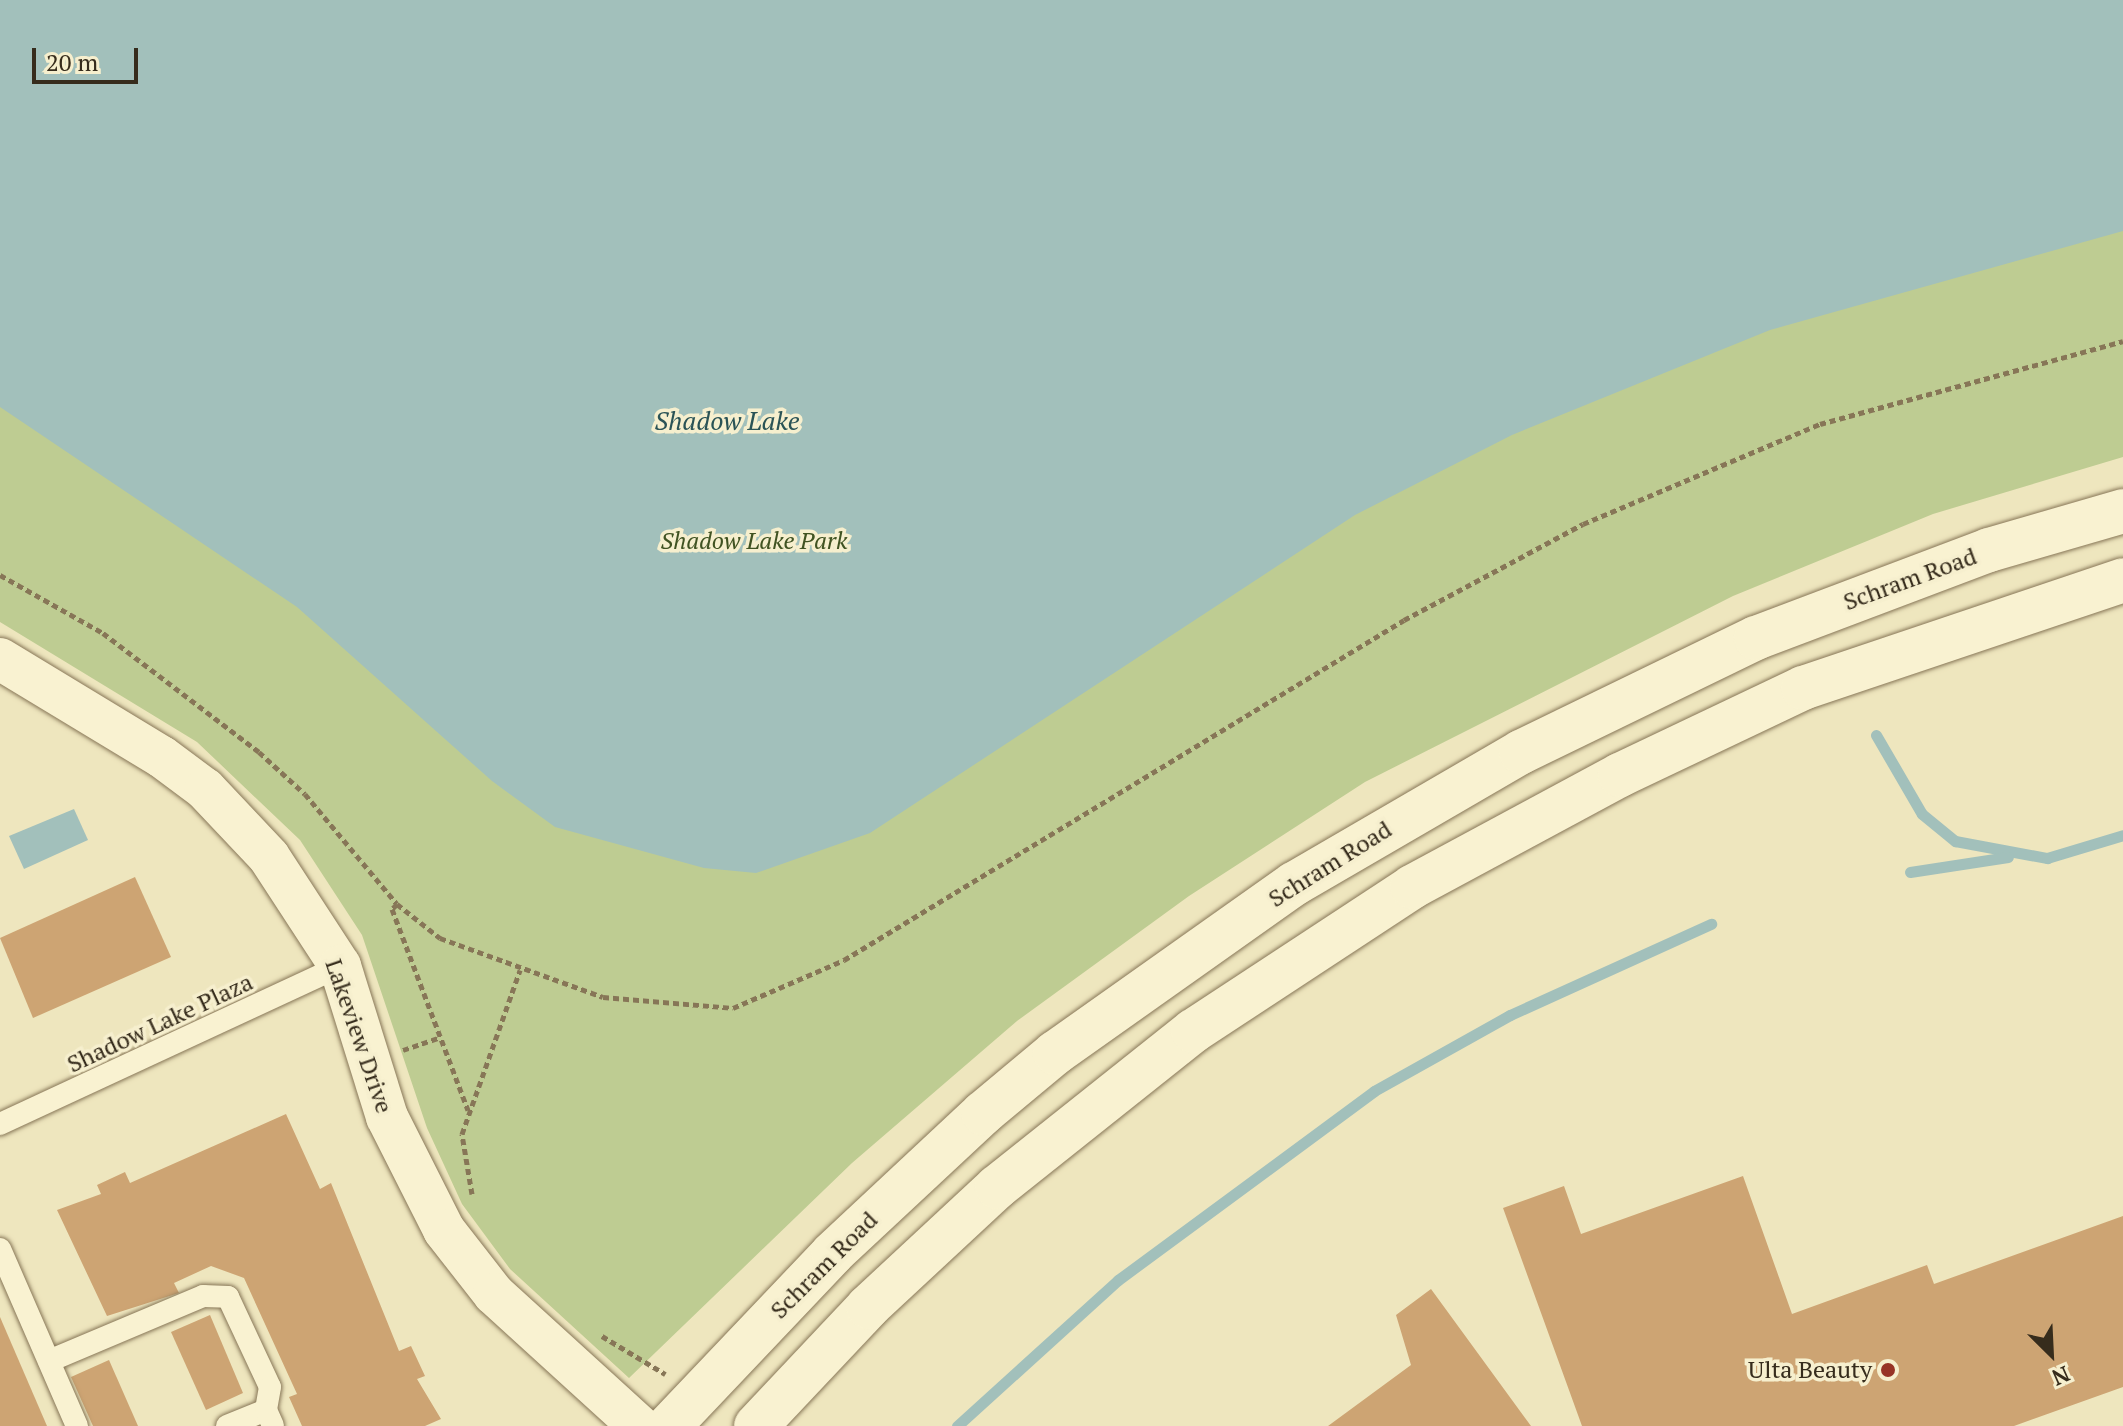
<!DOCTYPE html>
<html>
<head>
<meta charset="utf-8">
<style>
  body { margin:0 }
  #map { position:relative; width:2123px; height:1426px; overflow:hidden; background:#eee6be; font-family:"PT Serif",serif }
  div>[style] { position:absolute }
  .green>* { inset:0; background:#becc92 }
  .water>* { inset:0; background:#a2c0bb }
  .stream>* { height:11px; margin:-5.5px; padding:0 5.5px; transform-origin:5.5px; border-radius:5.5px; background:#a2c0bb }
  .building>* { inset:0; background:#cda473 }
  .path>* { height:5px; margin-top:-2.5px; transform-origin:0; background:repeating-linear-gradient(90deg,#877657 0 6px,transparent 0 10px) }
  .roads { filter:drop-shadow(0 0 2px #877657) drop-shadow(0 0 2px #877657) }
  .lane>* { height:22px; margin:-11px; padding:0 11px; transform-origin:11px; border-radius:11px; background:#f9f2d1 }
  .street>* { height:42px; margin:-21px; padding:0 21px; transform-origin:21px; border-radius:21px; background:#f9f2d1 }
  .secondary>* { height:44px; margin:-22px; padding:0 22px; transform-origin:22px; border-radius:22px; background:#f9f2d1 }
  .dots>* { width:22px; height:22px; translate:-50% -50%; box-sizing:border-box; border:4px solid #f6efce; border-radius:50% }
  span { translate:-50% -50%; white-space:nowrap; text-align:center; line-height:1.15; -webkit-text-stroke:7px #f6efce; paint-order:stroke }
  .park-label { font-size:24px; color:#405322; font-style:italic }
  .street-label { font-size:24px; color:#362c1c }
  .poi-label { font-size:24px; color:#362c1c }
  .right { translate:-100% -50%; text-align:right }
  .water-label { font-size:26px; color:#2a5356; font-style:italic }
  .north { position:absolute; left:2011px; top:1314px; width:80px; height:80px; -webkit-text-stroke:6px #f6efce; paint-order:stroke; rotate:156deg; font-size:22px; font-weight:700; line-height:32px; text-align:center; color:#362c1c }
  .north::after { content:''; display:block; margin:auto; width:28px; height:36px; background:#362c1c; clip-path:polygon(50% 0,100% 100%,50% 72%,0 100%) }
  .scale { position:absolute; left:32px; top:48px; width:106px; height:36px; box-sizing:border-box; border:4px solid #362c1c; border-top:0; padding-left:10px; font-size:24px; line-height:28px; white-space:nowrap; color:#362c1c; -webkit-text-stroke:6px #f6efce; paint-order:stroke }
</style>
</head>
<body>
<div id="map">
  <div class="green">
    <div style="clip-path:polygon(0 0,2123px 0,2123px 457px,1933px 514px,1733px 596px,1365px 782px,1189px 896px,1017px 1021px,852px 1163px,629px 1378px,510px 1269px,462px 1204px,427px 1128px,362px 935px,300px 840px,197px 742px,0 622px)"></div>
  </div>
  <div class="water">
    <div style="clip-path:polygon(0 0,2123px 0,2123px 231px,1770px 330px,1512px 435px,1355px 515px,870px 833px,756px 873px,704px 868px,555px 827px,492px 781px,297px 607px,0 407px)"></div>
    <div style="clip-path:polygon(74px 809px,88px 840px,24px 869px,9px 836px)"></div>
  </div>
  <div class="stream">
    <div style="left:1876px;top:735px;width:91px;rotate:59.8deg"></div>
    <div style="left:1922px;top:814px;width:43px;rotate:39.3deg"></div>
    <div style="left:1955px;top:841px;width:94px;rotate:10.5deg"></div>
    <div style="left:2047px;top:858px;width:79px;rotate:-16.8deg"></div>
    <div style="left:1910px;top:872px;width:99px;rotate:-8.7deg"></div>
    <div style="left:957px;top:1426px;width:217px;rotate:-42.2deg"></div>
    <div style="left:1118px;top:1280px;width:318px;rotate:-36.4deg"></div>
    <div style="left:1374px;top:1091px;width:156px;rotate:-29.2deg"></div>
    <div style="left:1510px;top:1015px;width:221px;rotate:-24.4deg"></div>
  </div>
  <div class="building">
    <div style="clip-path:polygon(135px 877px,171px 957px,33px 1018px,0 938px)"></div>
    <div style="clip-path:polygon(286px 1114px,320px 1189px,331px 1183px,399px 1351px,411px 1346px,425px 1376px,417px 1379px,441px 1419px,425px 1426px,302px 1426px,289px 1397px,297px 1394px,244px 1278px,211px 1266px,174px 1283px,179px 1293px,107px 1316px,57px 1210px,101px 1194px,97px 1185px,125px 1172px,130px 1183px)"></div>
    <div style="clip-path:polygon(1743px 1176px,1792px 1314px,1927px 1265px,1934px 1284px,2123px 1216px,2123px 1387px,2014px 1426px,1582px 1426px,1503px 1208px,1564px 1186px,1581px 1234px)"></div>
    <div style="clip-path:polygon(1431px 1289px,1531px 1426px,1328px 1426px,1411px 1365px,1396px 1315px)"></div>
    <div style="clip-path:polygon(210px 1315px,243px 1393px,206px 1410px,171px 1332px)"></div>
    <div style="clip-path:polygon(0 1317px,47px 1426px,0 1426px)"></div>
    <div style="clip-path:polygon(109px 1360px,138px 1426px,93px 1426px,71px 1377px)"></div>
  </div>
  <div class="path">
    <div style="left:0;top:575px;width:118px;rotate:29.4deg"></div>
    <div style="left:103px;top:633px;width:196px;rotate:37.3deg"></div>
    <div style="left:259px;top:752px;width:62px;rotate:42.4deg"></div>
    <div style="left:305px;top:794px;width:143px;rotate:50.1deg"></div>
    <div style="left:397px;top:904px;width:55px;rotate:38.3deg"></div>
    <div style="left:440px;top:938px;width:173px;rotate:19.9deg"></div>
    <div style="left:603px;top:997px;width:130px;rotate:4.8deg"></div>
    <div style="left:733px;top:1008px;width:121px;rotate:-23.4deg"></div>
    <div style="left:844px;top:960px;width:655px;rotate:-31.26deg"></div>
    <div style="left:1404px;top:620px;width:203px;rotate:-28.2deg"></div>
    <div style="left:1583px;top:524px;width:257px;rotate:-22.9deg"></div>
    <div style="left:1820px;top:424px;width:314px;rotate:-15.3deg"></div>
    <div style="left:397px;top:904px;width:7px;rotate:135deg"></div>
    <div style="left:392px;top:909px;width:215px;rotate:69.3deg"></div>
    <div style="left:403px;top:1050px;width:39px;rotate:-19deg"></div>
    <div style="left:472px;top:1194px;width:61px;rotate:-99.5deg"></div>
    <div style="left:462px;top:1134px;width:174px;rotate:-70.5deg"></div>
    <div style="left:602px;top:1336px;width:74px;rotate:31.1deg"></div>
  </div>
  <div class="roads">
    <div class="lane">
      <div style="left:0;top:1124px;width:375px;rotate:-24.9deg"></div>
      <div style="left:0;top:1249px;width:193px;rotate:66.5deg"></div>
      <div style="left:49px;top:1361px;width:167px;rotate:-22.9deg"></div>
      <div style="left:203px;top:1296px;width:25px;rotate:2deg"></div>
      <div style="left:228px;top:1297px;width:99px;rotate:65deg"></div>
      <div style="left:270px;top:1387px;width:23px;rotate:100deg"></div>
      <div style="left:227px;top:1426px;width:42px;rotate:-22.3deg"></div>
      <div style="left:266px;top:1410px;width:17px;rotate:66deg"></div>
    </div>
    <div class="street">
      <div style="left:0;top:659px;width:189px;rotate:31.2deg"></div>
      <div style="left:162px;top:757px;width:54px;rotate:36.7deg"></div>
      <div style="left:205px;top:789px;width:93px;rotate:46.7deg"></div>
      <div style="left:269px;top:857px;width:130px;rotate:56.9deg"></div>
      <div style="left:340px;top:966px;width:158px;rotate:72.7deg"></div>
      <div style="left:387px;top:1117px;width:127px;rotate:63.2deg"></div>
      <div style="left:444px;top:1230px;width:81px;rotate:52deg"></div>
      <div style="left:494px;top:1294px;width:196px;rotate:42.3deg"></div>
    </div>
    <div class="secondary">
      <div style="left:669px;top:1426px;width:238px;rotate:-46.5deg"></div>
      <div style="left:833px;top:1253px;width:205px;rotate:-43deg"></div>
      <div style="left:983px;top:1113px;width:94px;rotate:-39.8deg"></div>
      <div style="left:1055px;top:1053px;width:293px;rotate:-35.3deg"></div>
      <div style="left:1294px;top:884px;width:263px;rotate:-30.2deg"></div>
      <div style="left:1521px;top:752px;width:261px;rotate:-25.9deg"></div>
      <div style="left:1756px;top:638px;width:249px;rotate:-20.7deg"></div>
      <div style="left:1989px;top:550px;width:140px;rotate:-16.2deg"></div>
      <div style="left:756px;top:1426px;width:163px;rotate:-46.7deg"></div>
      <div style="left:868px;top:1307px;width:176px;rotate:-42.9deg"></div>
      <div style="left:997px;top:1187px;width:251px;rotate:-38.5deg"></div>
      <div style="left:1193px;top:1031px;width:262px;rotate:-33.3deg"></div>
      <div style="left:1412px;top:887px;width:236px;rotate:-28.3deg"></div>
      <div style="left:1620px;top:775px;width:203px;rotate:-25.4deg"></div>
      <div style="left:1803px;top:688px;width:338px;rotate:-18.6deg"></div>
    </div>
  </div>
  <div class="dots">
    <div style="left:1888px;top:1370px;background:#973426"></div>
  </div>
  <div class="park-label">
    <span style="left:754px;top:541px">Shadow Lake Park</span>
  </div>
  <div class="street-label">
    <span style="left:1910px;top:579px;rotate:-20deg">Schram Road</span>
    <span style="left:1330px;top:864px;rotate:-32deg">Schram Road</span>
    <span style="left:160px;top:1023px;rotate:-25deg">Shadow Lake Plaza</span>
    <span style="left:359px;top:1036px;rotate:71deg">Lakeview Drive</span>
    <span style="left:824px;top:1265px;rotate:-45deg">Schram Road</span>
  </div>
  <div class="poi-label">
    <span class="right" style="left:1872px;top:1370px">Ulta Beauty</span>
  </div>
  <div class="water-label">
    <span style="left:727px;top:421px">Shadow Lake</span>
  </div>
  <div class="north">N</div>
  <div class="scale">20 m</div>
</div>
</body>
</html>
